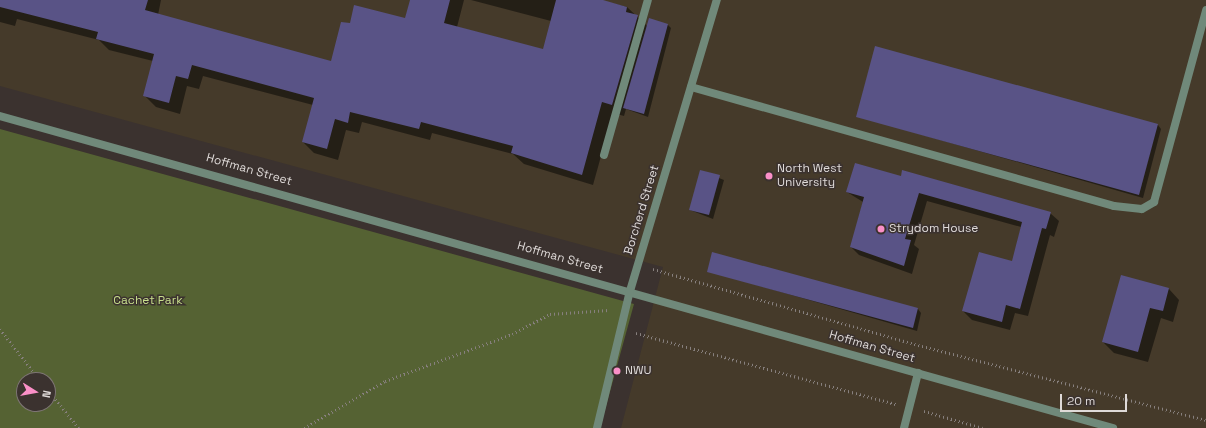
<!DOCTYPE html>
<html>
<head>
<meta charset="utf-8">
<style>
  body { margin:0 }
  #map { position:relative; width:1206px; height:428px; overflow:hidden; background:#3b322f; font-family:"Space Grotesk",sans-serif }
  div>[style] { position:absolute }
  .education>* { inset:0; background:#453a2a }
  .green>* { inset:0; background:#556233 }
  .shadow>* { inset:0; background:#0007 }
  .building>* { inset:0; background:#595386 }
  .path>* { height:2.5px; margin-top:-1.25px; transform-origin:0; background:repeating-linear-gradient(90deg,#87807e 0 1px,transparent 0 4px) }
  .lane>* { height:8px; margin:-4px; padding:0 4px; transform-origin:4px; border-radius:4px; background:#70897a }
  .street>* { height:8px; margin:-4px; padding:0 4px; transform-origin:4px; border-radius:4px; background:#70897a }
  .dots>* { width:11px; height:11px; translate:-50% -50%; box-sizing:border-box; border:2px solid #3b322f; border-radius:50% }
  span { translate:-50% -50%; white-space:nowrap; text-align:center; line-height:1.15; -webkit-text-stroke:3px #3b322f; paint-order:stroke }
  .poi-label { font-size:12px; color:#dfdad8 }
  .left { translate:0 -50%; text-align:left }
  .street-label { font-size:12px; color:#dfdad8 }
  .park-label { font-size:12px; color:#c8df8c }
  .north { position:absolute; left:16px; top:372px; width:40px; height:40px; box-sizing:border-box; background:#3b322f; border:1px solid #7d7573; border-radius:50%; rotate:101deg; font-size:11px; font-weight:700; line-height:16px; text-align:center; color:#dfdad8 }
  .north::after { content:''; display:block; margin:auto; width:14px; height:18px; background:#fa8fc7; clip-path:polygon(50% 0,100% 100%,50% 72%,0 100%) }
  .scale { position:absolute; left:1060px; top:394px; width:67px; height:18px; box-sizing:border-box; border:2px solid #dfdad8; border-top:0; padding-left:5px; font-size:12px; line-height:14px; white-space:nowrap; color:#dfdad8; -webkit-text-stroke:3px #3b322f; paint-order:stroke }
</style>
</head>
<body>
<div id="map">
  <div class="education">
    <div style="clip-path:polygon(0 0,1206px 0,1206px 428px,621px 428px,663px 267px,0 86px)"></div>
  </div>
  <div class="green">
    <div style="clip-path:polygon(evenodd,0 129px,634px 304px,600px 428px,0 428px,0 129px,24px 380px,48px 380px,48px 404px,24px 404px,24px 380px)"></div>
  </div>
  <div class="shadow">
    <div style="clip-path:polygon(0 0,161px 0,158px 15px,332px 62px,350px 25px,406px 19px,411px 0,464px 0,457px 27px,544px 50px,551px 21px,471px 0,599px 0,627px 7px,647px 26px,668px 25px,671px 28px,648px 117px,626px 109px,624px 116px,613px 113px,593px 185px,524px 164px,513px 154px,432px 133px,430px 140px,362px 122px,359px 133px,346px 130px,338px 160px,314px 153px,303px 142px,313px 105px,203px 76px,199px 89px,187px 86px,180px 114px,156px 107px,145px 96px,153px 61px,109px 50px,99px 40px,17px 19px,15px 26px,0 22px)"></div>
    <div style="clip-path:polygon(857px 116px,1158px 125px,1161px 129px,1143px 198px)"></div>
    <div style="clip-path:polygon(701px 171px,724px 180px,713px 219px,690px 210px)"></div>
    <div style="clip-path:polygon(901px 177px,1050px 213px,1059px 221px,1054px 237px,1050px 235px,1028px 316px,1015px 313px,1010px 330px,972px 320px,963px 311px,1013px 262px,1021px 227px,927px 201px,914px 245px,919px 249px,912px 274px,859px 255px,851px 247px,863px 202px,847px 192px)"></div>
    <div style="clip-path:polygon(708px 271px,918px 309px,921px 313px,917px 331px)"></div>
    <div style="clip-path:polygon(1169px 289px,1179px 300px,1173px 322px,1161px 318px,1148px 362px,1114px 353px,1103px 342px)"></div>
  </div>
  <div class="building">
    <div style="clip-path:polygon(0 0,148px 0,145px 10px,331px 61px,341px 22px,350px 23px,354px 5px,405px 18px,410px 0,450px 0,444px 23px,543px 49px,556px 0,603px 0,627px 7px,626px 12px,638px 15px,612px 105px,602px 102px,582px 175px,511px 153px,513px 146px,421px 122px,419px 129px,350px 112px,348px 123px,335px 119px,327px 149px,302px 142px,314px 98px,192px 65px,188px 79px,176px 76px,169px 103px,143px 96px,154px 54px,96px 39px,98px 32px,0 7px)"></div>
    <div style="clip-path:polygon(649px 18px,668px 24px,644px 114px,623px 108px)"></div>
    <div style="clip-path:polygon(875px 46px,1158px 124px,1139px 195px,856px 117px)"></div>
    <div style="clip-path:polygon(855px 163px,901px 176px,902px 170px,1051px 212px,1046px 229px,1042px 228px,1020px 309px,1006px 305px,1002px 322px,962px 311px,979px 252px,1012px 261px,1022px 222px,919px 193px,905px 239px,911px 240px,904px 266px,850px 247px,864px 197px,846px 192px)"></div>
    <div style="clip-path:polygon(700px 170px,720px 175px,709px 215px,689px 210px)"></div>
    <div style="clip-path:polygon(712px 252px,918px 308px,913px 328px,707px 272px)"></div>
    <div style="clip-path:polygon(1121px 275px,1169px 288px,1163px 311px,1150px 308px,1138px 352px,1102px 342px)"></div>
  </div>
  <div class="path">
    <div style="left:653px;top:269px;width:280px;rotate:16deg"></div>
    <div style="left:922px;top:346px;width:293px;rotate:14.6deg"></div>
    <div style="left:0;top:329px;width:65px;rotate:51.9deg"></div>
    <div style="left:636px;top:333px;width:270px;rotate:15.3deg"></div>
    <div style="left:48px;top:390px;width:49px;rotate:50.8deg"></div>
    <div style="left:924px;top:411px;width:61px;rotate:16.1deg"></div>
    <div style="left:304px;top:428px;width:94px;rotate:-30.1deg"></div>
    <div style="left:385px;top:381px;width:135px;rotate:-20.3deg"></div>
    <div style="left:512px;top:334px;width:43px;rotate:-27.8deg"></div>
    <div style="left:550px;top:314px;width:59px;rotate:-3.9deg"></div>
  </div>
  <div class="lane">
    <div style="left:691px;top:87px;width:439px;rotate:15.7deg"></div>
    <div style="left:1114px;top:206px;width:28px;rotate:6deg"></div>
    <div style="left:1142px;top:209px;width:14px;rotate:-30deg"></div>
    <div style="left:1154px;top:202px;width:199px;rotate:-74.8deg"></div>
    <div style="left:604px;top:155px;width:161px;rotate:-74.2deg"></div>
    <div style="left:630px;top:291px;width:304px;rotate:-73.4deg"></div>
    <div style="left:904px;top:428px;width:57px;rotate:-75.7deg"></div>
  </div>
  <div class="street">
    <div style="left:0;top:116px;width:1156px;rotate:15.66deg"></div>
    <div style="left:597px;top:428px;width:141px;rotate:-76.5deg"></div>
  </div>
  <div class="dots">
    <div style="left:769px;top:176px;background:#fa8fc7"></div>
    <div style="left:881px;top:229px;background:#fa8fc7"></div>
    <div style="left:617px;top:371px;background:#fa8fc7"></div>
  </div>
  <div class="poi-label">
    <span class="left" style="left:777px;top:176px">North West<br>University</span>
    <span class="left" style="left:889px;top:229px">Strydom House</span>
    <span class="left" style="left:625px;top:371px">NWU</span>
  </div>
  <div class="street-label">
    <span style="left:249px;top:170px;rotate:16deg">Hoffman Street</span>
    <span style="left:642px;top:210px;rotate:-73deg">Borcherd Street</span>
    <span style="left:560px;top:258px;rotate:16deg">Hoffman Street</span>
    <span style="left:872px;top:347px;rotate:16deg">Hoffman Street</span>
  </div>
  <div class="park-label">
    <span style="left:148px;top:301px">Cachet Park</span>
  </div>
  <div class="north">N</div>
  <div class="scale">20 m</div>
</div>
</body>
</html>
